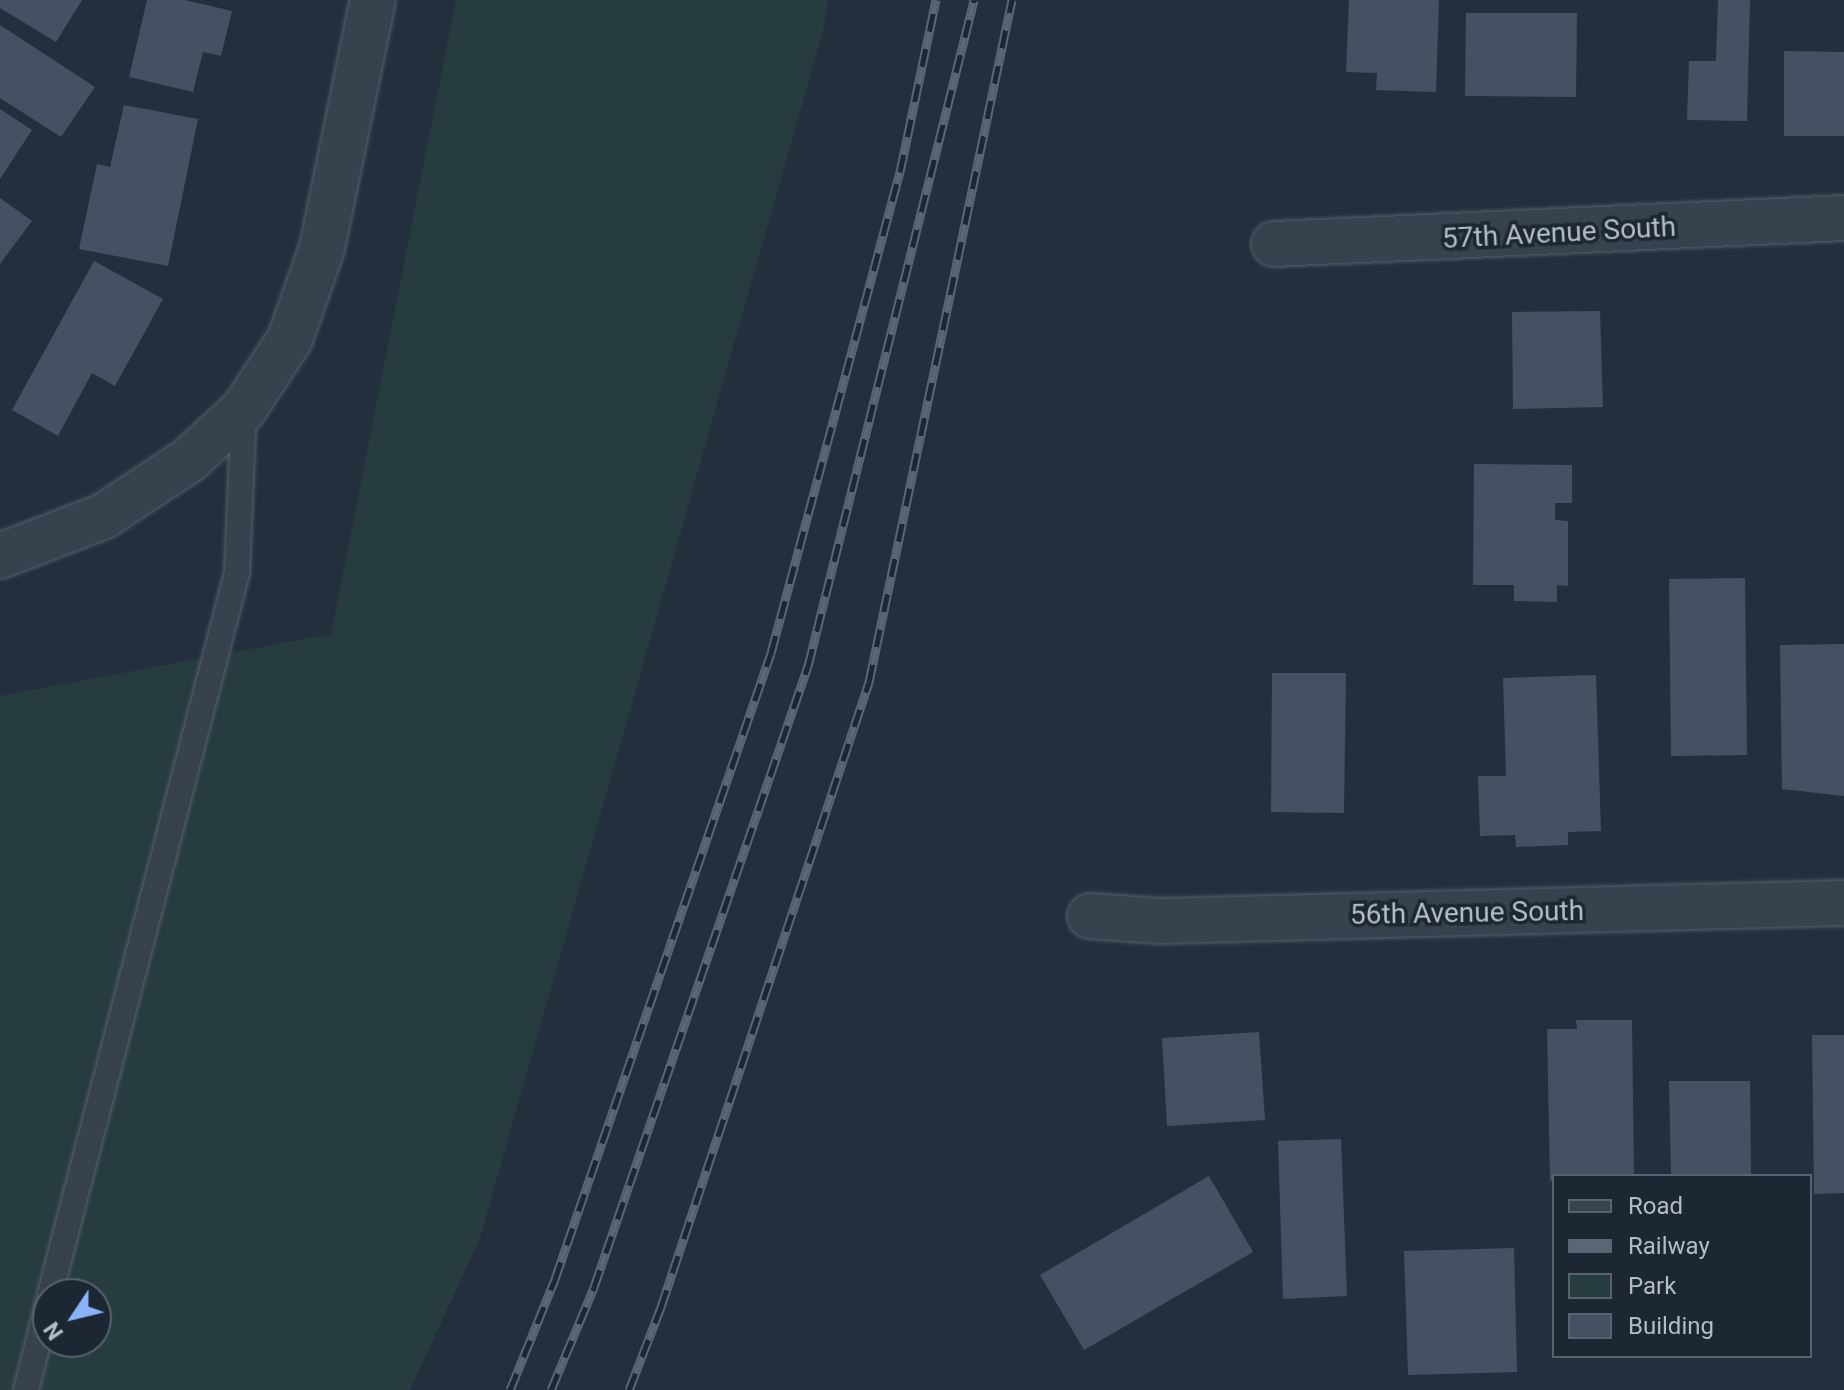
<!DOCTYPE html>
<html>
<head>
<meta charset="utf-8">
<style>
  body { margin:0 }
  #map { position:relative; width:1844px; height:1390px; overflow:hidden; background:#242f3e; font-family:Roboto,sans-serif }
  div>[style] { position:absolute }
  .green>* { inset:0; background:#263c3f }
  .building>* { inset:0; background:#455162 }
  .roads { filter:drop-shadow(0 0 2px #565f6c) drop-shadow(0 0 2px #565f6c) }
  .service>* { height:24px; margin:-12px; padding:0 12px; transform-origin:12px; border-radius:12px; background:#38414e }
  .minor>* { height:44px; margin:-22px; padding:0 22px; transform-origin:22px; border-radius:22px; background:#38414e }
  .rail>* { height:9px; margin-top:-4.5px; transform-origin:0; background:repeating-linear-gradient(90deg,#1d2633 0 18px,#5a6575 0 36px); box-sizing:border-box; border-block:2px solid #5a6575 }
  span { translate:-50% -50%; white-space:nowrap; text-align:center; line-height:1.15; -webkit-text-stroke:7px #1d2633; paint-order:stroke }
  .street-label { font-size:28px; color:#b4bcc9 }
  .legend { position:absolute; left:1552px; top:1174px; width:260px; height:184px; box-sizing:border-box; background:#1d2633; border:2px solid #59626f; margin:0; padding:10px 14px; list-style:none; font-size:24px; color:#b4bcc9 }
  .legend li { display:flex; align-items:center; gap:16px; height:40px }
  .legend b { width:40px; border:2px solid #59626f }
  .north { position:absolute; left:32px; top:1278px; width:80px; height:80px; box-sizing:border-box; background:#1d2633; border:2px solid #59626f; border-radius:50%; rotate:235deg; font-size:22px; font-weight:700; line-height:32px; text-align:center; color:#b4bcc9 }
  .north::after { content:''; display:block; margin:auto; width:28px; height:36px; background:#8ab4f8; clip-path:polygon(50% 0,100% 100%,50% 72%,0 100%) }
</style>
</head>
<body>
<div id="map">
  <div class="green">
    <div style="clip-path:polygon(evenodd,456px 0,828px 0,823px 31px,480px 1238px,410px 1390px,0 1390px,0 696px,331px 634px,456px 0,48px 1294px,96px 1294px,96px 1342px,48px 1342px,48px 1294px)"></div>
  </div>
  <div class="building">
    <div style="clip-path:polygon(0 0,82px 0,56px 42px,0 8px)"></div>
    <div style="clip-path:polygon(147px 0,185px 0,232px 11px,221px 56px,203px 52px,193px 92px,129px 77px)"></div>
    <div style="clip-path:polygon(1349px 0,1439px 0,1436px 92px,1376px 90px,1377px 73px,1346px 72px)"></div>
    <div style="clip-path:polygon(1718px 0,1750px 0,1747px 121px,1687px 120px,1689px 61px,1716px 61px)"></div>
    <div style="clip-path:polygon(1466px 13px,1577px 13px,1576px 97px,1465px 96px)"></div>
    <div style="clip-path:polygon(0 25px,95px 87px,61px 137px,0 98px)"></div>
    <div style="clip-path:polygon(1784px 51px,1844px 52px,1844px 136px,1784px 136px)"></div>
    <div style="clip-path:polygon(124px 105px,198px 119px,168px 266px,79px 249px,97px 164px,110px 167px)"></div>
    <div style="clip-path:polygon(0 109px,32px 130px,0 179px)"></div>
    <div style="clip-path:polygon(0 198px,32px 221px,0 264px)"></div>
    <div style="clip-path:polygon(94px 261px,163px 299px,115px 386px,92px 373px,58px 436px,12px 410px)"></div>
    <div style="clip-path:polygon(1600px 311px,1603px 407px,1513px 409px,1512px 312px)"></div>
    <div style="clip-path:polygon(1474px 464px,1572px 465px,1572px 503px,1555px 503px,1555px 520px,1568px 521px,1568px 586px,1557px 585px,1557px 602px,1514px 601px,1514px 585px,1473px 585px)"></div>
    <div style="clip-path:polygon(1745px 578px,1747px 755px,1671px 756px,1669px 579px)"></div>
    <div style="clip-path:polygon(1844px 644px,1844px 796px,1782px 789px,1780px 645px)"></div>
    <div style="clip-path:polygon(1272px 673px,1346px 673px,1344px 813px,1271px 812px)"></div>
    <div style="clip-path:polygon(1596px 675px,1601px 831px,1568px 832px,1568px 845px,1516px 847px,1515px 835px,1480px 836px,1478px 776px,1506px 776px,1503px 678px)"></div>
    <div style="clip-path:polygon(1576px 1020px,1632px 1020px,1634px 1176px,1554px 1176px,1550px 1183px,1547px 1029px,1577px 1029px)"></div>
    <div style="clip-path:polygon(1259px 1032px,1265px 1120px,1167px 1126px,1162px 1038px)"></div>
    <div style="clip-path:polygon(1812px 1035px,1844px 1035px,1844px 1193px,1814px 1194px)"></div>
    <div style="clip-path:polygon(1669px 1081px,1750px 1081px,1751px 1174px,1671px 1174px)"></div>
    <div style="clip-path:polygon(1341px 1139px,1347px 1296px,1283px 1299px,1278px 1141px)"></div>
    <div style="clip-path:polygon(1209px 1176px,1253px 1252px,1084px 1350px,1040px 1275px)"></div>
    <div style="clip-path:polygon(1514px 1248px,1517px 1372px,1408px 1375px,1404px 1251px)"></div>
  </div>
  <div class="roads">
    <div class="service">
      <div style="left:50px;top:1294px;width:745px;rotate:-75.46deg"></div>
      <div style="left:237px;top:573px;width:164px;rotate:-87.6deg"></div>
      <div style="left:26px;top:1390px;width:90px;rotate:-75.8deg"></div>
    </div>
    <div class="minor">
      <div style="left:1274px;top:244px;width:571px;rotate:-2.61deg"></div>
      <div style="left:0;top:556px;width:111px;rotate:-21deg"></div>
      <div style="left:104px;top:516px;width:102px;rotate:-33.4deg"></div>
      <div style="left:189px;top:460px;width:75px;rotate:-42.8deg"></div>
      <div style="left:244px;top:409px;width:84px;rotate:-56.7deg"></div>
      <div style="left:290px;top:339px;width:96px;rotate:-70.6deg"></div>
      <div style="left:322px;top:248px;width:253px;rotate:-78.4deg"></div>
      <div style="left:1090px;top:916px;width:71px;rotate:4deg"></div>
      <div style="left:1161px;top:921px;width:683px;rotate:-1.51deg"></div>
    </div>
  </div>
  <div class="rail">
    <div style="left:510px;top:1390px;width:120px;rotate:-67.9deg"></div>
    <div style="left:555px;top:1279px;width:662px;rotate:-70.96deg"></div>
    <div style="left:771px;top:653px;width:498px;rotate:-75deg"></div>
    <div style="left:900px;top:172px;width:176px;rotate:-78.2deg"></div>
    <div style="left:551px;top:1390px;width:112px;rotate:-67.3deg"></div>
    <div style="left:594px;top:1287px;width:657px;rotate:-70.99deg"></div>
    <div style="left:808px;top:666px;width:686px;rotate:-76deg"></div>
    <div style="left:629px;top:1390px;width:89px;rotate:-68.9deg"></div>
    <div style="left:661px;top:1307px;width:659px;rotate:-71.59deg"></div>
    <div style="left:869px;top:682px;width:697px;rotate:-78.16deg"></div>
  </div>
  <div class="street-label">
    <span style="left:1559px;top:233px;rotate:-3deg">57th Avenue South</span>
    <span style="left:1467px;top:913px;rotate:-1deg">56th Avenue South</span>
  </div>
  <ul class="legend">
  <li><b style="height:10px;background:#38414e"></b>Road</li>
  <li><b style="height:10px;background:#5a6575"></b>Railway</li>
  <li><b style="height:22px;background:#263c3f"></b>Park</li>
  <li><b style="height:22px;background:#455162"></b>Building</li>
  </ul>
  <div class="north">N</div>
</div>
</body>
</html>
